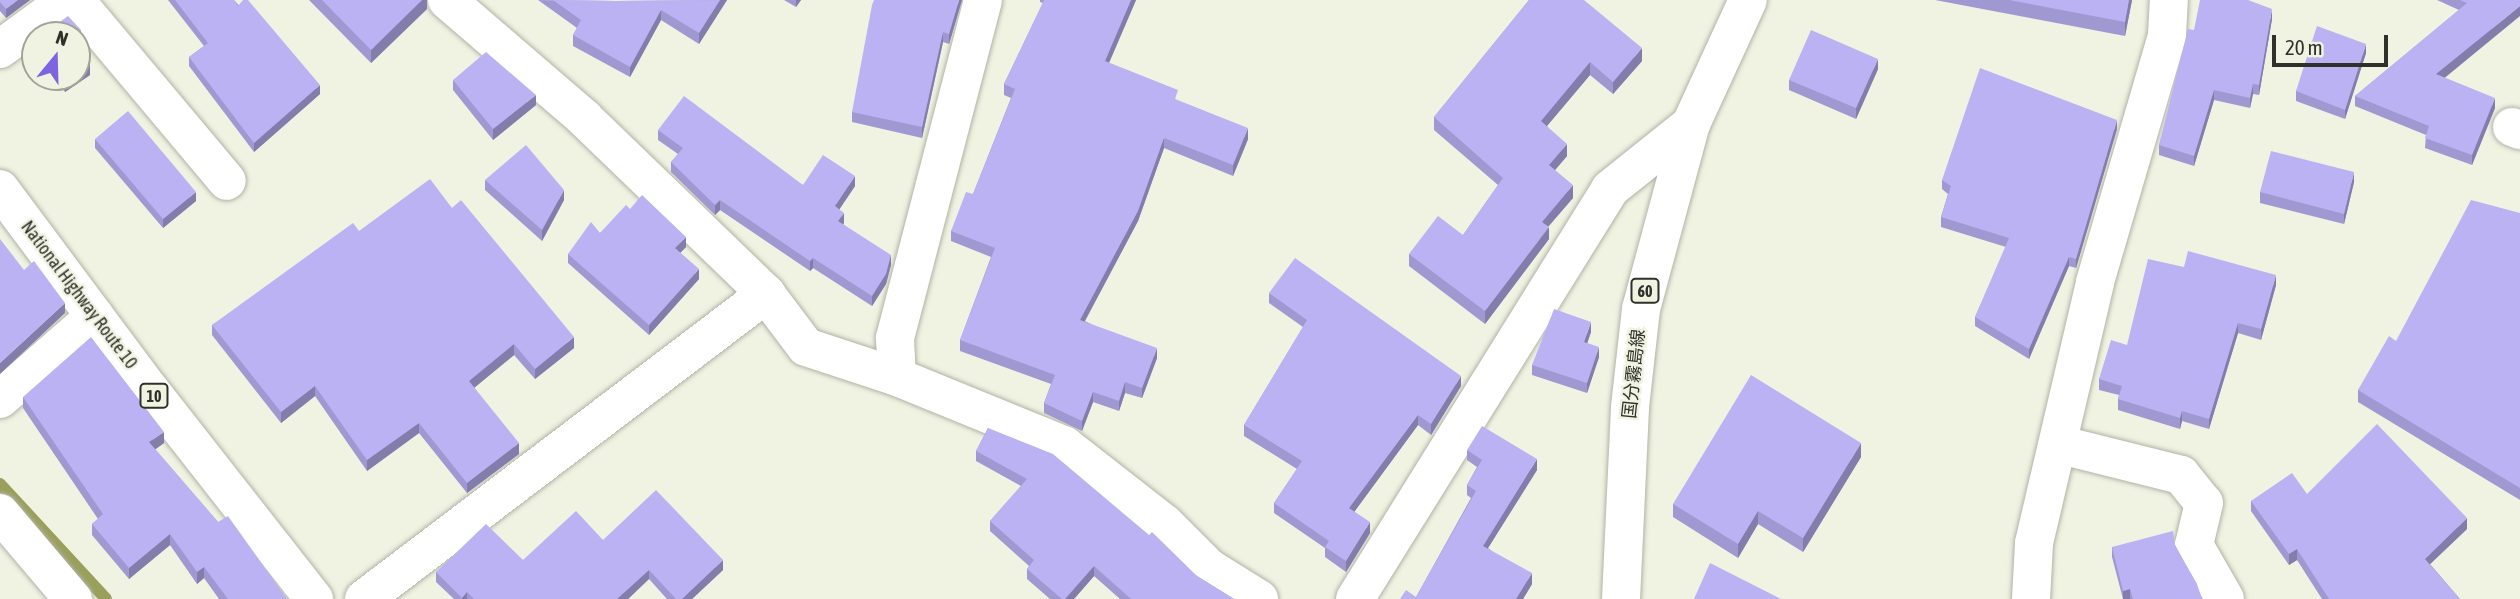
<!DOCTYPE html>
<html>
<head>
<meta charset="utf-8">
<style>
  body { margin:0 }
  #map { position:relative; width:2520px; height:599px; overflow:hidden; background:#f0f2e2; font-family:"Asap Condensed","Noto Sans JP",sans-serif }
  div>[style] { position:absolute }
  .stream>* { height:12px; margin:-6px; padding:0 6px; transform-origin:6px; border-radius:6px; background:#9a9f5b }
  .roads { filter:drop-shadow(0 0 2px #b1b3a4) drop-shadow(0 0 2px #b1b3a4) }
  .street>* { height:38px; margin:-19px; padding:0 19px; transform-origin:19px; border-radius:19px; background:#fff }
  .primary>* { height:38px; margin:-19px; padding:0 19px; transform-origin:19px; border-radius:19px; background:#fff }
  .highway>* { height:38px; margin:-19px; padding:0 19px; transform-origin:19px; border-radius:19px; background:#fff }
  .wall>* { inset:0; background:#a099d1 }
  .shaded-wall>* { inset:0; background:#827daa }
  .building>* { inset:0; background:#bab2f3 }
  span { translate:-50% -50%; white-space:nowrap; text-align:center; line-height:1.15; -webkit-text-stroke:5px #f0f2e2; paint-order:stroke }
  .shield-label span { padding:2px 5px; background:#f0f2e2; border:2px solid; border-radius:5px; -webkit-text-stroke-width:0 }
  .shield-label { font-size:16px; color:#2f302a; font-weight:700 }
  .street-label { font-size:18px; color:#2f302a }
  .north { position:absolute; left:21px; top:21px; width:70px; height:70px; box-sizing:border-box; background:#f0f2e2; border:2px solid #a3a498; border-radius:50%; rotate:19deg; font-size:19px; font-weight:700; line-height:28px; text-align:center; color:#2f302a }
  .north::after { content:''; display:block; margin:auto; width:24px; height:32px; background:#7e64df; clip-path:polygon(50% 0,100% 100%,50% 72%,0 100%) }
  .scale { position:absolute; left:2272px; top:35px; width:116px; height:32px; box-sizing:border-box; border:4px solid #2f302a; border-top:0; padding-left:9px; font-size:21px; line-height:24px; white-space:nowrap; color:#2f302a; -webkit-text-stroke:5px #f0f2e2; paint-order:stroke }
</style>
</head>
<body>
<div id="map">
  <div class="stream">
    <div style="left:0;top:484px;width:156px;rotate:47.3deg"></div>
  </div>
  <div class="roads">
    <div class="street">
      <div style="left:75px;top:0;width:236px;rotate:50deg"></div>
      <div style="left:447px;top:0;width:181px;rotate:40.7deg"></div>
      <div style="left:584px;top:118px;width:253px;rotate:44deg"></div>
      <div style="left:766px;top:294px;width:66px;rotate:53deg"></div>
      <div style="left:806px;top:347px;width:96px;rotate:18.2deg"></div>
      <div style="left:897px;top:377px;width:180px;rotate:22.2deg"></div>
      <div style="left:1064px;top:445px;width:127px;rotate:38deg"></div>
      <div style="left:1164px;top:523px;width:64px;rotate:45deg"></div>
      <div style="left:1209px;top:568px;width:59px;rotate:31.8deg"></div>
      <div style="left:0;top:49px;width:83px;rotate:-36.2deg"></div>
      <div style="left:2512px;top:127px;width:9px;rotate:21deg"></div>
      <div style="left:897px;top:377px;width:39px;rotate:-93deg"></div>
      <div style="left:895px;top:338px;width:349px;rotate:-75.4deg"></div>
      <div style="left:0;top:399px;width:126px;rotate:-41.1deg"></div>
      <div style="left:2061px;top:445px;width:124px;rotate:14deg"></div>
      <div style="left:2181px;top:475px;width:36px;rotate:51deg"></div>
      <div style="left:2204px;top:503px;width:43px;rotate:103.4deg"></div>
      <div style="left:2194px;top:545px;width:62px;rotate:60.1deg"></div>
      <div style="left:0;top:513px;width:113px;rotate:49.7deg"></div>
      <div style="left:364px;top:599px;width:505px;rotate:-37.19deg"></div>
      <div style="left:1355px;top:599px;width:483px;rotate:-58.1deg"></div>
      <div style="left:1610px;top:189px;width:104px;rotate:-38.7deg"></div>
      <div style="left:2031px;top:599px;width:56px;rotate:-86.9deg"></div>
      <div style="left:2034px;top:543px;width:268px;rotate:-76.8deg"></div>
      <div style="left:2095px;top:282px;width:257px;rotate:-73.7deg"></div>
      <div style="left:2167px;top:35px;width:35px;rotate:-87deg"></div>
    </div>
    <div class="primary">
      <div style="left:1621px;top:599px;width:192px;rotate:-87.3deg"></div>
      <div style="left:1630px;top:407px;width:99px;rotate:-83.6deg"></div>
      <div style="left:1641px;top:309px;width:192px;rotate:-74.9deg"></div>
      <div style="left:1691px;top:124px;width:136px;rotate:-65.3deg"></div>
    </div>
    <div class="highway">
      <div style="left:0;top:189px;width:251px;rotate:53.3deg"></div>
      <div style="left:150px;top:390px;width:266px;rotate:51.9deg"></div>
    </div>
  </div>
  <div class="wall">
    <div style="clip-path:polygon(0 0,30px 0,6px 18px,0 11px)"></div>
    <div style="clip-path:polygon(168px 0,234px 0,320px 94px,254px 152px,189px 66px,189px 57px,204px 46px)"></div>
    <div style="clip-path:polygon(309px 0,427px 0,427px 9px,371px 63px)"></div>
    <div style="clip-path:polygon(538px 0,616px 1px,727px 0,699px 44px,661px 20px,630px 77px,573px 46px,573px 35px,577px 28px)"></div>
    <div style="clip-path:polygon(784px 0,801px 0,796px 7px)"></div>
    <div style="clip-path:polygon(962px 0,949px 44px,943px 42px,922px 138px,852px 122px,852px 112px)"></div>
    <div style="clip-path:polygon(1040px 0,1136px 0,1109px 63px,1248px 139px,1233px 176px,1164px 148px,1138px 221px,1085px 321px,1157px 358px,1142px 398px,1125px 393px,1119px 411px,1093px 402px,1082px 431px,1044px 413px,1044px 403px,1051px 384px,960px 351px,960px 340px,991px 257px,951px 241px,951px 231px,973px 194px,1011px 98px,1004px 95px,1004px 84px,1043px 3px,1040px 2px)"></div>
    <div style="clip-path:polygon(1529px 0,1642px 61px,1613px 94px,1590px 75px,1547px 126px,1567px 156px,1555px 170px,1573px 198px,1548px 226px,1549px 239px,1485px 324px,1409px 266px,1409px 254px,1463px 235px,1498px 185px,1434px 130px,1434px 117px)"></div>
    <div style="clip-path:polygon(1935px 0,2132px 0,2125px 36px)"></div>
    <div style="clip-path:polygon(2437px 0,2520px 0,2444px 78px,2495px 108px,2472px 165px,2425px 148px,2426px 135px,2355px 106px,2355px 96px,2459px 10px)"></div>
    <div style="clip-path:polygon(2272px 19px,2259px 95px,2253px 94px,2250px 108px,2214px 100px,2194px 166px,2159px 155px,2159px 145px,2194px 30px)"></div>
    <div style="clip-path:polygon(2366px 53px,2345px 119px,2296px 101px,2296px 91px)"></div>
    <div style="clip-path:polygon(1878px 69px,1856px 119px,1789px 90px,1789px 80px)"></div>
    <div style="clip-path:polygon(90px 75px,65px 92px,54px 77px,77px 77px)"></div>
    <div style="clip-path:polygon(453px 80px,536px 105px,493px 140px,453px 90px)"></div>
    <div style="clip-path:polygon(2117px 129px,2076px 268px,2069px 266px,2029px 359px,1975px 326px,1975px 317px,2006px 247px,1941px 227px,1941px 217px,1948px 194px,1942px 189px,1942px 180px)"></div>
    <div style="clip-path:polygon(658px 130px,803px 185px,855px 186px,839px 209px,844px 223px,843px 224px,891px 265px,886px 284px,872px 306px,813px 268px,810px 271px,720px 210px,715px 215px,671px 172px,671px 162px,678px 154px,658px 140px)"></div>
    <div style="clip-path:polygon(95px 139px,196px 201px,163px 228px,95px 148px)"></div>
    <div style="clip-path:polygon(485px 180px,564px 200px,542px 241px,485px 190px)"></div>
    <div style="clip-path:polygon(2354px 182px,2344px 224px,2260px 203px,2260px 192px)"></div>
    <div style="clip-path:polygon(630px 209px,686px 247px,680px 253px,699px 279px,649px 335px,568px 263px,568px 254px,600px 233px)"></div>
    <div style="clip-path:polygon(2520px 213px,2520px 500px,2358px 402px,2358px 390px,2396px 341px)"></div>
    <div style="clip-path:polygon(359px 231px,574px 348px,535px 379px,514px 355px,474px 388px,519px 454px,467px 493px,419px 433px,367px 471px,315px 396px,281px 423px,212px 335px,212px 325px)"></div>
    <div style="clip-path:polygon(2276px 285px,2261px 340px,2238px 333px,2209px 429px,2182px 421px,2180px 429px,2118px 410px,2118px 399px,2119px 395px,2099px 390px,2099px 379px,2127px 345px)"></div>
    <div style="clip-path:polygon(1269px 293px,1461px 386px,1431px 435px,1418px 425px,1354px 512px,1370px 533px,1346px 572px,1325px 557px,1325px 548px,1274px 513px,1274px 503px,1297px 469px,1244px 436px,1244px 425px,1303px 327px,1269px 303px)"></div>
    <div style="clip-path:polygon(1591px 332px,1587px 343px,1599px 357px,1587px 393px,1532px 375px,1532px 365px)"></div>
    <div style="clip-path:polygon(23px 397px,164px 443px,155px 449px,218px 522px,287px 599px,219px 599px,204px 578px,197px 584px,170px 545px,129px 579px,92px 535px,92px 524px,98px 519px,23px 408px)"></div>
    <div style="clip-path:polygon(988px 428px,1197px 576px,1234px 599px,1120px 599px,1094px 576px,1074px 599px,1050px 599px,1027px 579px,1027px 569px,1029px 566px,990px 531px,990px 521px,1021px 486px,976px 461px,976px 451px)"></div>
    <div style="clip-path:polygon(1467px 450px,1537px 470px,1488px 548px,1532px 584px,1523px 599px,1400px 599px,1416px 597px,1471px 498px,1467px 495px,1467px 485px,1477px 467px,1467px 460px)"></div>
    <div style="clip-path:polygon(1861px 457px,1803px 552px,1758px 524px,1738px 558px,1673px 517px,1673px 504px)"></div>
    <div style="clip-path:polygon(2307px 494px,2467px 529px,2430px 564px,2460px 599px,2322px 599px,2297px 560px,2289px 565px,2251px 511px,2251px 501px)"></div>
    <div style="clip-path:polygon(603px 540px,723px 570px,692px 599px,667px 599px,649px 579px,628px 599px,454px 599px,436px 582px,436px 572px,523px 560px)"></div>
    <div style="clip-path:polygon(2175px 545px,2202px 599px,2123px 599px,2112px 557px,2112px 547px)"></div>
  </div>
  <div class="shaded-wall">
    <div style="clip-path:polygon(18px 0,30px 0,6px 18px,6px 9px)"></div>
    <div style="clip-path:polygon(422px 0,427px 0,427px 9px,371px 63px,371px 50px)"></div>
    <div style="clip-path:polygon(720px 0,727px 0,699px 44px,699px 33px)"></div>
    <div style="clip-path:polygon(796px 0,801px 0,796px 7px)"></div>
    <div style="clip-path:polygon(959px 0,962px 0,949px 44px,949px 34px)"></div>
    <div style="clip-path:polygon(1131px 0,1136px 0,1105px 72px,1105px 61px)"></div>
    <div style="clip-path:polygon(2129px 0,2132px 0,2125px 36px,2125px 22px)"></div>
    <div style="clip-path:polygon(2520px 6px,2520px 16px,2436px 85px,2436px 74px)"></div>
    <div style="clip-path:polygon(2272px 9px,2272px 19px,2259px 95px,2259px 85px)"></div>
    <div style="clip-path:polygon(661px 10px,661px 20px,630px 77px,630px 67px)"></div>
    <div style="clip-path:polygon(81px 30px,81px 41px,77px 44px,77px 35px,76px 35px)"></div>
    <div style="clip-path:polygon(943px 32px,943px 42px,922px 138px,922px 127px)"></div>
    <div style="clip-path:polygon(2366px 44px,2366px 53px,2345px 119px,2345px 110px)"></div>
    <div style="clip-path:polygon(1642px 48px,1642px 61px,1613px 94px,1613px 82px)"></div>
    <div style="clip-path:polygon(1878px 59px,1878px 69px,1856px 119px,1856px 108px)"></div>
    <div style="clip-path:polygon(1590px 62px,1590px 75px,1541px 133px,1541px 121px)"></div>
    <div style="clip-path:polygon(90px 64px,90px 75px,65px 92px,65px 82px,72px 77px,77px 77px,77px 73px)"></div>
    <div style="clip-path:polygon(2253px 84px,2253px 94px,2250px 108px,2250px 98px)"></div>
    <div style="clip-path:polygon(320px 85px,320px 94px,254px 152px,254px 143px)"></div>
    <div style="clip-path:polygon(2214px 90px,2214px 100px,2194px 166px,2194px 156px)"></div>
    <div style="clip-path:polygon(536px 95px,536px 105px,493px 140px,493px 129px)"></div>
    <div style="clip-path:polygon(2495px 98px,2495px 108px,2472px 165px,2472px 155px)"></div>
    <div style="clip-path:polygon(2117px 120px,2117px 129px,2076px 268px,2076px 259px)"></div>
    <div style="clip-path:polygon(1248px 128px,1248px 139px,1233px 176px,1233px 165px)"></div>
    <div style="clip-path:polygon(1164px 138px,1164px 148px,1138px 221px,1080px 330px,1080px 320px)"></div>
    <div style="clip-path:polygon(1567px 144px,1567px 156px,1549px 177px,1549px 165px)"></div>
    <div style="clip-path:polygon(2354px 172px,2354px 182px,2344px 224px,2344px 214px)"></div>
    <div style="clip-path:polygon(855px 176px,855px 186px,835px 216px,835px 206px)"></div>
    <div style="clip-path:polygon(1573px 185px,1573px 198px,1542px 234px,1542px 222px)"></div>
    <div style="clip-path:polygon(564px 190px,564px 200px,542px 241px,542px 230px)"></div>
    <div style="clip-path:polygon(196px 192px,196px 201px,163px 228px,163px 219px)"></div>
    <div style="clip-path:polygon(720px 200px,720px 210px,715px 215px,715px 205px)"></div>
    <div style="clip-path:polygon(844px 213px,844px 223px,838px 231px,838px 221px)"></div>
    <div style="clip-path:polygon(1549px 227px,1549px 239px,1485px 324px,1485px 311px)"></div>
    <div style="clip-path:polygon(686px 237px,686px 247px,675px 258px,675px 248px)"></div>
    <div style="clip-path:polygon(891px 255px,891px 265px,886px 284px,872px 306px,872px 296px)"></div>
    <div style="clip-path:polygon(2069px 257px,2069px 266px,2029px 359px,2029px 349px)"></div>
    <div style="clip-path:polygon(813px 258px,813px 268px,810px 271px,810px 261px)"></div>
    <div style="clip-path:polygon(699px 269px,699px 279px,649px 335px,649px 325px)"></div>
    <div style="clip-path:polygon(2276px 275px,2276px 285px,2261px 340px,2261px 329px)"></div>
    <div style="clip-path:polygon(65px 303px,65px 313px,0 374px,0 363px)"></div>
    <div style="clip-path:polygon(1591px 322px,1591px 332px,1584px 353px,1584px 342px)"></div>
    <div style="clip-path:polygon(2238px 323px,2238px 333px,2209px 429px,2209px 419px)"></div>
    <div style="clip-path:polygon(574px 337px,574px 348px,535px 379px,535px 369px)"></div>
    <div style="clip-path:polygon(514px 344px,514px 355px,469px 392px,469px 381px)"></div>
    <div style="clip-path:polygon(1599px 347px,1599px 357px,1587px 393px,1587px 383px)"></div>
    <div style="clip-path:polygon(1157px 348px,1157px 358px,1142px 398px,1142px 388px)"></div>
    <div style="clip-path:polygon(1461px 376px,1461px 386px,1431px 435px,1431px 424px)"></div>
    <div style="clip-path:polygon(1125px 382px,1125px 393px,1119px 411px,1119px 401px)"></div>
    <div style="clip-path:polygon(315px 386px,315px 396px,281px 423px,281px 412px)"></div>
    <div style="clip-path:polygon(1093px 392px,1093px 402px,1082px 431px,1082px 421px)"></div>
    <div style="clip-path:polygon(2182px 411px,2182px 421px,2180px 429px,2180px 418px)"></div>
    <div style="clip-path:polygon(1418px 415px,1418px 425px,1349px 519px,1349px 508px)"></div>
    <div style="clip-path:polygon(419px 423px,419px 433px,367px 471px,367px 460px)"></div>
    <div style="clip-path:polygon(164px 432px,164px 443px,149px 454px,149px 442px)"></div>
    <div style="clip-path:polygon(519px 443px,519px 454px,467px 493px,467px 483px)"></div>
    <div style="clip-path:polygon(1861px 443px,1861px 457px,1803px 552px,1803px 538px)"></div>
    <div style="clip-path:polygon(1537px 459px,1537px 470px,1483px 556px,1483px 546px)"></div>
    <div style="clip-path:polygon(1758px 511px,1758px 524px,1738px 558px,1738px 544px)"></div>
    <div style="clip-path:polygon(2467px 518px,2467px 529px,2425px 569px,2425px 559px)"></div>
    <div style="clip-path:polygon(1370px 522px,1370px 533px,1346px 572px,1346px 561px)"></div>
    <div style="clip-path:polygon(170px 534px,170px 545px,129px 579px,129px 568px)"></div>
    <div style="clip-path:polygon(2297px 549px,2297px 560px,2289px 565px,2289px 554px)"></div>
    <div style="clip-path:polygon(723px 560px,723px 570px,692px 599px,682px 599px)"></div>
    <div style="clip-path:polygon(1094px 566px,1094px 576px,1074px 599px,1065px 599px)"></div>
    <div style="clip-path:polygon(204px 567px,204px 578px,197px 584px,197px 572px)"></div>
    <div style="clip-path:polygon(649px 570px,649px 579px,628px 599px,617px 599px)"></div>
    <div style="clip-path:polygon(1532px 573px,1532px 584px,1523px 599px,1516px 599px)"></div>
    <div style="clip-path:polygon(2130px 589px,2130px 599px,2123px 599px,2123px 591px)"></div>
    <div style="clip-path:polygon(467px 592px,467px 599px,462px 599px,462px 598px)"></div>
  </div>
  <div class="building">
    <div style="clip-path:polygon(0 0,18px 0,6px 9px,0 2px)"></div>
    <div style="clip-path:polygon(175px 0,234px 0,238px 6px,243px 0,248px 0,320px 85px,254px 143px,189px 57px,208px 43px)"></div>
    <div style="clip-path:polygon(322px 0,422px 0,371px 50px)"></div>
    <div style="clip-path:polygon(553px 0,616px 1px,720px 0,699px 33px,661px 10px,630px 67px,573px 35px,581px 20px)"></div>
    <div style="clip-path:polygon(874px 0,959px 0,949px 34px,943px 32px,922px 127px,852px 112px,872px 5px)"></div>
    <div style="clip-path:polygon(1044px 0,1131px 0,1105px 61px,1178px 90px,1175px 99px,1248px 128px,1233px 165px,1164px 138px,1138px 211px,1080px 320px,1157px 348px,1142px 388px,1125px 382px,1119px 401px,1093px 392px,1082px 421px,1044px 403px,1055px 375px,960px 340px,995px 248px,951px 231px,966px 192px,973px 194px,1015px 89px,1004px 84px)"></div>
    <div style="clip-path:polygon(1529px 0,1584px 0,1642px 48px,1613px 82px,1590px 62px,1541px 121px,1567px 144px,1549px 165px,1573px 185px,1542px 222px,1549px 227px,1485px 311px,1409px 254px,1438px 216px,1463px 235px,1503px 178px,1434px 117px)"></div>
    <div style="clip-path:polygon(2009px 0,2129px 0,2125px 22px)"></div>
    <div style="clip-path:polygon(2200px 0,2248px 0,2272px 9px,2259px 85px,2253px 84px,2250px 98px,2214px 90px,2194px 156px,2159px 145px,2188px 29px,2194px 30px)"></div>
    <div style="clip-path:polygon(2460px 0,2520px 0,2520px 6px,2436px 74px,2495px 98px,2472px 155px,2425px 138px,2429px 126px,2355px 96px,2467px 3px)"></div>
    <div style="clip-path:polygon(68px 16px,81px 30px,76px 35px,42px 35px)"></div>
    <div style="clip-path:polygon(2317px 26px,2366px 44px,2345px 110px,2296px 91px)"></div>
    <div style="clip-path:polygon(1811px 30px,1878px 59px,1856px 108px,1789px 80px)"></div>
    <div style="clip-path:polygon(77px 49px,90px 64px,77px 73px)"></div>
    <div style="clip-path:polygon(486px 52px,536px 95px,493px 129px,453px 80px)"></div>
    <div style="clip-path:polygon(1980px 68px,2117px 120px,2076px 259px,2069px 257px,2029px 349px,1975px 317px,2009px 238px,1941px 217px,1951px 186px,1942px 180px)"></div>
    <div style="clip-path:polygon(62px 77px,72px 77px,65px 82px)"></div>
    <div style="clip-path:polygon(684px 96px,803px 185px,823px 155px,855px 176px,835px 206px,844px 213px,838px 221px,891px 255px,886px 274px,872px 296px,813px 258px,810px 261px,720px 200px,715px 205px,671px 162px,683px 148px,658px 130px)"></div>
    <div style="clip-path:polygon(128px 111px,196px 192px,163px 219px,95px 139px)"></div>
    <div style="clip-path:polygon(526px 145px,564px 190px,542px 230px,485px 180px)"></div>
    <div style="clip-path:polygon(2271px 151px,2354px 172px,2344px 214px,2260px 192px)"></div>
    <div style="clip-path:polygon(430px 179px,452px 208px,461px 200px,574px 337px,535px 369px,514px 344px,469px 381px,519px 443px,467px 483px,419px 423px,367px 460px,315px 386px,281px 412px,212px 325px,353px 223px,359px 231px)"></div>
    <div style="clip-path:polygon(642px 195px,686px 237px,675px 248px,699px 269px,649px 325px,568px 254px,591px 222px,600px 233px,626px 205px,630px 209px)"></div>
    <div style="clip-path:polygon(2471px 200px,2520px 213px,2520px 488px,2358px 390px,2389px 336px,2396px 341px)"></div>
    <div style="clip-path:polygon(0 239px,24px 270px,34px 261px,65px 303px,0 363px)"></div>
    <div style="clip-path:polygon(2188px 251px,2276px 275px,2261px 329px,2238px 323px,2209px 419px,2182px 411px,2180px 418px,2118px 399px,2122px 386px,2099px 379px,2111px 340px,2127px 345px,2148px 259px,2184px 267px)"></div>
    <div style="clip-path:polygon(1295px 258px,1461px 376px,1431px 424px,1418px 415px,1349px 508px,1370px 522px,1346px 561px,1325px 547px,1329px 541px,1274px 503px,1302px 461px,1244px 425px,1307px 320px,1269px 293px)"></div>
    <div style="clip-path:polygon(1554px 309px,1591px 322px,1584px 342px,1599px 347px,1587px 383px,1532px 365px)"></div>
    <div style="clip-path:polygon(91px 337px,164px 432px,149px 442px,218px 522px,228px 516px,287px 599px,228px 599px,204px 567px,197px 572px,170px 534px,129px 568px,92px 524px,103px 514px,23px 397px)"></div>
    <div style="clip-path:polygon(1751px 375px,1861px 443px,1803px 538px,1758px 511px,1738px 544px,1673px 504px)"></div>
    <div style="clip-path:polygon(2377px 424px,2467px 518px,2425px 559px,2460px 599px,2329px 599px,2297px 549px,2289px 554px,2251px 501px,2292px 473px,2307px 494px)"></div>
    <div style="clip-path:polygon(1482px 426px,1537px 459px,1483px 546px,1532px 573px,1516px 599px,1400px 599px,1406px 590px,1416px 597px,1476px 491px,1467px 485px,1482px 460px,1467px 450px)"></div>
    <div style="clip-path:polygon(988px 428px,1053px 454px,1149px 535px,1152px 532px,1197px 576px,1234px 599px,1131px 599px,1094px 566px,1065px 599px,1062px 599px,1027px 569px,1034px 560px,990px 521px,1027px 479px,976px 451px)"></div>
    <div style="clip-path:polygon(656px 490px,723px 560px,682px 599px,676px 599px,649px 570px,617px 599px,474px 599px,467px 592px,462px 598px,436px 572px,486px 524px,523px 560px,576px 511px,603px 540px)"></div>
    <div style="clip-path:polygon(2173px 531px,2175px 545px,2197px 584px,2202px 599px,2133px 599px,2130px 589px,2123px 591px,2112px 547px)"></div>
    <div style="clip-path:polygon(1710px 563px,1781px 599px,1694px 599px)"></div>
  </div>
  <div class="shield-label">
    <span style="left:1645px;top:291px">60</span>
    <span style="left:154px;top:396px">10</span>
  </div>
  <div class="street-label">
    <span style="left:79px;top:295px;rotate:53deg">National Highway Route 10</span>
    <span style="left:1634px;top:374px;rotate:-84deg">国分霧島線</span>
  </div>
  <div class="north">N</div>
  <div class="scale">20 m</div>
</div>
</body>
</html>
